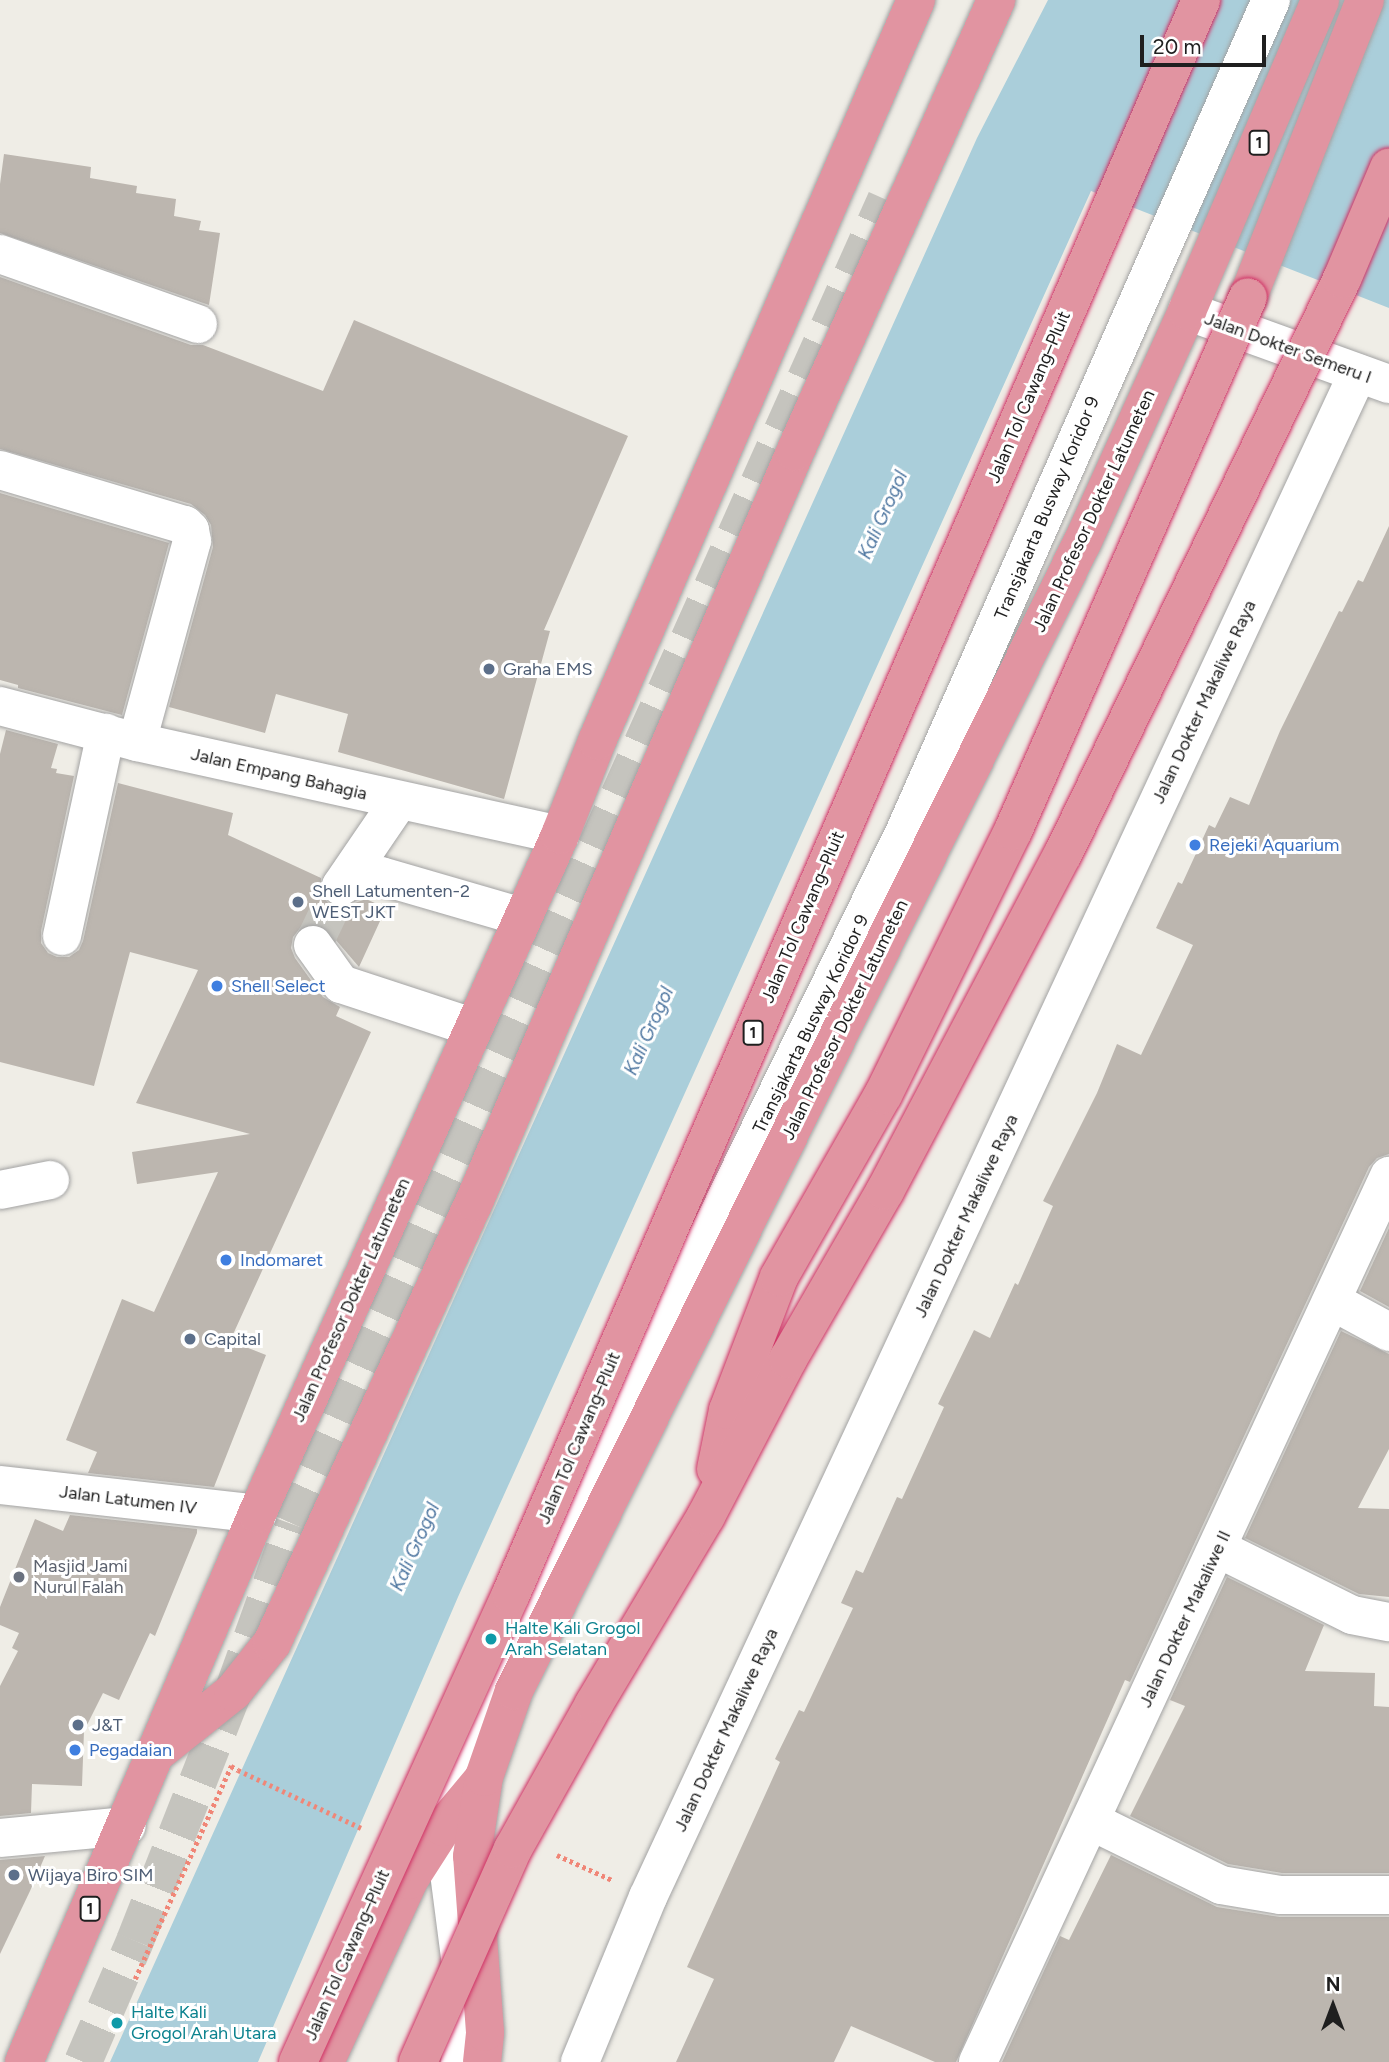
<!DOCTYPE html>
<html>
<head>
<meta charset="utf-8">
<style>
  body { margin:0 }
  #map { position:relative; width:1389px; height:2062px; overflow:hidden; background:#efede6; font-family:Figtree,sans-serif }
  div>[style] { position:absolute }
  .water>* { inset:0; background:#aaceda }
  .building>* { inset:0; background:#bcb6af }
  .minor-tunnel>* { height:38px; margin-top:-19px; transform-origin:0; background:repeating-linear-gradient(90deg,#c5c4be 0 38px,transparent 0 57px) }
  .path>* { height:4.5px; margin-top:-2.25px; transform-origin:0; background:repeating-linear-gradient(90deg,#f08677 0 3.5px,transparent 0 7px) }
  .roads { filter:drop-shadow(0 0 2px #a3a3a3) drop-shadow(0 0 2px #a3a3a3) }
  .minor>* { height:38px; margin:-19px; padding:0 19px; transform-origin:19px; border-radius:19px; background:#fff }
  .highway>* { height:38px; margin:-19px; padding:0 19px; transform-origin:19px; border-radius:19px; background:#e194a1 }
  .path-bridge>* { height:4.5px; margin-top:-2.25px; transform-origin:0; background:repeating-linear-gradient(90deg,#f08677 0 3.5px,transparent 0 7px) }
  .bridges { filter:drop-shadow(0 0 2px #cf3265) drop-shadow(0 0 2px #cf3265) }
  .highway-bridge>* { height:38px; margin:-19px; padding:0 19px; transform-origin:19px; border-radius:19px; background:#e194a1 }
  .dots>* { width:19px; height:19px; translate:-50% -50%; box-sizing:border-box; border:4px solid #fff; border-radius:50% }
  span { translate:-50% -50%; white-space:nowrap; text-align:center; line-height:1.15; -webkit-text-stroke:6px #fff; paint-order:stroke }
  .shield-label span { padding:2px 5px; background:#fff; border:2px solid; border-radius:5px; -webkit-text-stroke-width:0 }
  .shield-label { font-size:16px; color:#1f1f1f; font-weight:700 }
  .street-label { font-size:18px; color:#1f1f1f }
  .service-label { font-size:18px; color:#4e5e75 }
  .left { translate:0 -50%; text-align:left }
  .shop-label { font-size:18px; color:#366cbe }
  .worship-label { font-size:18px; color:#5b616d }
  .culture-label { font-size:18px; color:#0d838f }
  .water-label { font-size:19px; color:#4f77a1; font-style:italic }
  .north { position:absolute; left:1298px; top:1971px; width:70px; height:70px; -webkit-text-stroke:5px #fff; paint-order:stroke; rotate:0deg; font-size:19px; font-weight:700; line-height:28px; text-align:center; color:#1f1f1f }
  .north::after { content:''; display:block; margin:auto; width:24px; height:32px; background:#1f1f1f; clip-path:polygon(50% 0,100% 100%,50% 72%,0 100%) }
  .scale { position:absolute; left:1140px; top:35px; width:126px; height:32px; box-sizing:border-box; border:4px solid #1f1f1f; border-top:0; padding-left:9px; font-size:21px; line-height:24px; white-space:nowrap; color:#1f1f1f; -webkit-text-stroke:5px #fff; paint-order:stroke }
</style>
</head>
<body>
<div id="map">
  <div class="water">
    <div style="clip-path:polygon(1048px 0,1389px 0,1389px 308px,1091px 191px,458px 1597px,258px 2062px,110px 2062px,977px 138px)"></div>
  </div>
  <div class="building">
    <div style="clip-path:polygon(4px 154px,91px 167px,90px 178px,137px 186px,136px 193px,176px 199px,174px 216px,201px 221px,199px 230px,220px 233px,209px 305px,0 233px,0 184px)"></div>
    <div style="clip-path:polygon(0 277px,191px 345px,203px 345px,323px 391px,354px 320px,628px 436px,544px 630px,550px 631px,504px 799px,338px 752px,348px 714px,276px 694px,265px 733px,169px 707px,213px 547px,211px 525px,205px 515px,191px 504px,0 449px)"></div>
    <div style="clip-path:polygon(0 493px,169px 543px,122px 715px,18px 688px,18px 685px,0 680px)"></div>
    <div style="clip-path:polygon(1389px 526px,1389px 1154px,1377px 1158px,1369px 1167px,1130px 1682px,1125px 1680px,956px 2062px,935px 2062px,851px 2026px,834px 2062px,676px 2062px,714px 1979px,687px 1967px,780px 1762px,775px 1759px,799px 1710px,804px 1712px,853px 1608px,841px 1603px,856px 1570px,863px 1573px,897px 1497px,902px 1499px,944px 1407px,938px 1404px,974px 1330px,990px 1338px,1015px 1283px,1018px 1285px,1053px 1206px,1043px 1201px,1097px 1093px,1117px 1044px,1141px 1055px,1193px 945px,1156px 928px,1178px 882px,1182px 884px,1209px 825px,1215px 828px,1230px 797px,1249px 805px,1280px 731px,1339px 611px,1342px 612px,1358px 580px,1363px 582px)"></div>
    <div style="clip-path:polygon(6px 730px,58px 744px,51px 768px,57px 769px,56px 773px,74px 776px,41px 931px,41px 943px,48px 953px,57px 957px,69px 957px,79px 950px,83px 941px,118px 783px,233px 813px,228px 835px,321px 878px,321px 895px,329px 904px,341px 908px,366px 899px,386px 908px,359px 967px,323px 925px,312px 923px,301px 927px,293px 937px,291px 948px,295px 958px,323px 997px,340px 1007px,336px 1016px,371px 1032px,230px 1341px,266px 1355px,214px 1487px,88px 1473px,97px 1452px,66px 1440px,122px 1299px,154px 1312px,218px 1172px,137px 1184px,132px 1152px,250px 1134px,136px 1103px,198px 970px,130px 952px,94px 1086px,0 1062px,0 754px)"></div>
    <div style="clip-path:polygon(1389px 1228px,1389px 1307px,1360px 1291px)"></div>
    <div style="clip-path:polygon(1341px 1331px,1389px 1354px,1389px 1449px,1358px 1508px,1389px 1509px,1389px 1597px,1359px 1594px,1245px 1538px)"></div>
    <div style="clip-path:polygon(70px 1515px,197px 1529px,197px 1533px,155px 1636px,150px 1633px,119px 1700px,103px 1693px,84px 1731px,82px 1786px,32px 1784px,31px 1813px,0 1816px,0 1686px,18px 1651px,12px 1648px,19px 1633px,0 1625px,0 1607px,35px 1519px,63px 1531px)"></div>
    <div style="clip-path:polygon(1227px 1577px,1324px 1625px,1305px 1671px,1375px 1673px,1374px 1706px,1389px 1707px,1389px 1873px,1282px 1873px,1228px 1864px,1130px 1816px,1185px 1706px,1170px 1700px)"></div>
    <div style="clip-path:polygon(1111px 1855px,1217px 1907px,1280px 1917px,1389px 1917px,1389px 2062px,1002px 2062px,1060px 1936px,1069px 1940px)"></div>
    <div style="clip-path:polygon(45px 1856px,30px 1891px,0 1954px,0 1860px)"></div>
  </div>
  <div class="minor-tunnel">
    <div style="left:313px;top:945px;width:65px;rotate:-64.6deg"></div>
    <div style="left:83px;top:2062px;width:132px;rotate:-66.7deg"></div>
    <div style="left:135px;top:1941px;width:268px;rotate:-68.5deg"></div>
    <div style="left:233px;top:1692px;width:178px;rotate:-70.3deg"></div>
    <div style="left:293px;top:1524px;width:1451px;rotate:-65.87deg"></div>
  </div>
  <div class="path">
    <div style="left:557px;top:1855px;width:60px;rotate:24.4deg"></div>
    <div style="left:135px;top:1979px;width:234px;rotate:-65.7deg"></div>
    <div style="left:231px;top:1766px;width:8px;rotate:30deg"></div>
  </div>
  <div class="roads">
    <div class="minor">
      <div style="left:0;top:254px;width:210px;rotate:19.5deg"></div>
      <div style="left:1187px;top:311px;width:215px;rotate:19.9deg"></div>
      <div style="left:0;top:470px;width:193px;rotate:16.6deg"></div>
      <div style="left:185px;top:525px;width:7px;rotate:45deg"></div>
      <div style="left:190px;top:530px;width:11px;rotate:80deg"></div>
      <div style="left:192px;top:541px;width:208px;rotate:105.3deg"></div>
      <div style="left:0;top:706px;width:142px;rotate:14.7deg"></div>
      <div style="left:137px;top:742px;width:433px;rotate:12.4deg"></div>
      <div style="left:341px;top:886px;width:18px;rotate:-29deg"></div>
      <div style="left:357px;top:877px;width:24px;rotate:-2deg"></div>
      <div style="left:381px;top:876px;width:147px;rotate:16.2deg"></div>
      <div style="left:341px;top:886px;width:103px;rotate:-55.7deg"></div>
      <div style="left:62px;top:936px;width:208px;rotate:-77.8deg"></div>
      <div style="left:313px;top:945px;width:48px;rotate:54.3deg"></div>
      <div style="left:341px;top:984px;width:138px;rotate:18.2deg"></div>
      <div style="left:0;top:1190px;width:51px;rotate:-11.3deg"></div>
      <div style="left:1332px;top:1301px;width:65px;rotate:28.5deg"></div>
      <div style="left:0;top:1485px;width:259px;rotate:6.4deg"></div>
      <div style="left:1219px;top:1549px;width:148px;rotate:26.4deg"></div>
      <div style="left:1352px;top:1615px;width:38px;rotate:11deg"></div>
      <div style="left:1091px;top:1821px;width:145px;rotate:26.2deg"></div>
      <div style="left:1221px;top:1885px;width:60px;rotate:9.6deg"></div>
      <div style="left:1280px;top:1895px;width:109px"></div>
      <div style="left:0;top:1838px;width:127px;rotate:-5.4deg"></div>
      <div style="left:460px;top:2062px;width:44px;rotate:-79.5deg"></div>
      <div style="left:468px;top:2019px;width:194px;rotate:-97.4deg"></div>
      <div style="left:443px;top:1827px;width:69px;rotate:-75.8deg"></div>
      <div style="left:460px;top:1760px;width:239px;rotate:-65.6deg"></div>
      <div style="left:559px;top:1542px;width:791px;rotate:-64.05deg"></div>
      <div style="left:905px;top:831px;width:908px;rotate:-66.23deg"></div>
      <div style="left:580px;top:2062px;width:178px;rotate:-67.6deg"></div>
      <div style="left:648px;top:1897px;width:1681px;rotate:-65.02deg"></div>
      <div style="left:978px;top:2062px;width:977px;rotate:-65.11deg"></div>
    </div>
    <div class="highway">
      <div style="left:1248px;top:297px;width:319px;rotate:-68.5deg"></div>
      <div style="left:159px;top:1751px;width:95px;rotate:-38.6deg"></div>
      <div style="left:233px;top:1692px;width:63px;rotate:-51.5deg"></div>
      <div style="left:272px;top:1643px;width:485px;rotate:-65.4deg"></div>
      <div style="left:474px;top:1202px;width:816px;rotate:-66.83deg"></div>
      <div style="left:795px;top:452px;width:495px;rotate:-66deg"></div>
      <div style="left:24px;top:2062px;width:595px;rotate:-66.97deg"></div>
      <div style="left:257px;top:1514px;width:744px;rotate:-65.95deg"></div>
      <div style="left:560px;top:835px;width:101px;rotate:-68.5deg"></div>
      <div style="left:597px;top:741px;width:807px;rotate:-66.71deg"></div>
      <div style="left:325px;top:2062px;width:200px;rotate:-65.2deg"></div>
      <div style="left:409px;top:1880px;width:63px;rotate:-57.3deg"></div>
      <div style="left:443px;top:1827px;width:62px;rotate:-50.2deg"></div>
      <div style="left:482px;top:2062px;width:30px;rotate:-84deg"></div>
      <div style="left:485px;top:2032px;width:176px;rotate:-94.2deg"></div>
      <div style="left:472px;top:1856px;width:80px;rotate:-81.4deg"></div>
      <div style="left:484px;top:1777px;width:91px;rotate:-70.8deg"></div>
      <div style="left:514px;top:1691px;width:1281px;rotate:-63.68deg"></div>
      <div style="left:1082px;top:543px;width:255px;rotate:-65.6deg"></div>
      <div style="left:1187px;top:311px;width:338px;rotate:-66.8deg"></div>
    </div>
  </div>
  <div class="path-bridge">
    <div style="left:238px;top:1770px;width:136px;rotate:25.2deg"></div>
  </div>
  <div class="bridges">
    <div class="highway-bridge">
      <div style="left:716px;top:1469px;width:60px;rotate:-78.5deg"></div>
      <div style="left:728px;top:1410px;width:142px;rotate:-69deg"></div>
      <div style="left:779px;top:1277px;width:210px;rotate:-60.3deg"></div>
      <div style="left:883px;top:1095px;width:294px;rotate:-63.8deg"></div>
      <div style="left:1013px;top:831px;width:583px;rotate:-66.25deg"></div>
      <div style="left:298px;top:2062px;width:514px;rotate:-65.53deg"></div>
      <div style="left:511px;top:1594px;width:1737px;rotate:-66.59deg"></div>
      <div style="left:418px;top:2062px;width:233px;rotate:-66deg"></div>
      <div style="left:513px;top:1849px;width:166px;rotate:-60.8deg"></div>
      <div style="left:594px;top:1704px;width:219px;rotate:-59.2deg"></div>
      <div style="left:706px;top:1516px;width:177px;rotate:-62.4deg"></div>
      <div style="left:788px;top:1359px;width:194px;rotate:-60deg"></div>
      <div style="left:885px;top:1191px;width:381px;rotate:-62.2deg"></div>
      <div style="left:1063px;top:854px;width:639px;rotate:-64.12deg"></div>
      <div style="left:1342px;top:279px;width:121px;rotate:-67.1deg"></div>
    </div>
  </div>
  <div class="dots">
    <div style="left:489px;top:669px;background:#5c6f8a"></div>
    <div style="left:1195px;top:845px;background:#3f7fe0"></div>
    <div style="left:298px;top:902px;background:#5c6f8a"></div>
    <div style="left:217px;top:986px;background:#3f7fe0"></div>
    <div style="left:226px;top:1260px;background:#3f7fe0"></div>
    <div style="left:190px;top:1339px;background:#5c6f8a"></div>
    <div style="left:19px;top:1577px;background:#6b7280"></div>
    <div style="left:491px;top:1639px;background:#0f9aa8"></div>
    <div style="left:78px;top:1725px;background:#5c6f8a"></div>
    <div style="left:75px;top:1750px;background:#3f7fe0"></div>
    <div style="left:14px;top:1875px;background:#5c6f8a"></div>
    <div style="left:117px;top:2023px;background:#0f9aa8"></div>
  </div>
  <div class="shield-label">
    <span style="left:1259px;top:143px">1</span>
    <span style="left:753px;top:1033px">1</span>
    <span style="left:90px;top:1909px">1</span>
  </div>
  <div class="street-label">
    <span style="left:1288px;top:348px;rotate:20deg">Jalan Dokter Semeru I</span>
    <span style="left:1029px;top:397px;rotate:-67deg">Jalan Tol Cawang–Pluit</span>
    <span style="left:1047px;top:508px;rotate:-67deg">Transjakarta Busway Koridor 9</span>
    <span style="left:1094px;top:511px;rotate:-65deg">Jalan Profesor Dokter Latumeten</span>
    <span style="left:1204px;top:702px;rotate:-65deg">Jalan Dokter Makaliwe Raya</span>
    <span style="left:279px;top:774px;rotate:13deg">Jalan Empang Bahagia</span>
    <span style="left:803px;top:917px;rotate:-67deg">Jalan Tol Cawang–Pluit</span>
    <span style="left:845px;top:1020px;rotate:-64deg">Jalan Profesor Dokter Latumeten</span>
    <span style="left:811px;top:1024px;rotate:-64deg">Transjakarta Busway Koridor 9</span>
    <span style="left:966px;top:1216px;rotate:-65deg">Jalan Dokter Makaliwe Raya</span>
    <span style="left:351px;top:1300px;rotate:-66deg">Jalan Profesor Dokter Latumeten</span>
    <span style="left:579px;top:1438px;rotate:-67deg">Jalan Tol Cawang–Pluit</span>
    <span style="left:128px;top:1500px;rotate:7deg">Jalan Latumen IV</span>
    <span style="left:1185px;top:1619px;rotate:-65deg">Jalan Dokter Makaliwe II</span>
    <span style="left:726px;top:1730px;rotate:-65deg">Jalan Dokter Makaliwe Raya</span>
    <span style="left:347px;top:1955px;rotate:-66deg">Jalan Tol Cawang–Pluit</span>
  </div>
  <div class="service-label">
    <span class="left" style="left:503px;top:669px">Graha EMS</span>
    <span class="left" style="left:312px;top:902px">Shell Latumenten-2<br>WEST JKT</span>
    <span class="left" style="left:204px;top:1339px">Capital</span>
    <span class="left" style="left:92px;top:1725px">J&amp;T</span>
    <span class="left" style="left:28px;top:1875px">Wijaya Biro SIM</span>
  </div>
  <div class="shop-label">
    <span class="left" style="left:1209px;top:845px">Rejeki Aquarium</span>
    <span class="left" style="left:231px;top:986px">Shell Select</span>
    <span class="left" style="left:240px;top:1260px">Indomaret</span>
    <span class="left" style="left:89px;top:1750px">Pegadaian</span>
  </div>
  <div class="worship-label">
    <span class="left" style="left:33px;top:1577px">Masjid Jami<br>Nurul Falah</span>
  </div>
  <div class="culture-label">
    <span class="left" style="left:505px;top:1639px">Halte Kali Grogol<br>Arah Selatan</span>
    <span class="left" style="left:131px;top:2023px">Halte Kali<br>Grogol Arah Utara</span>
  </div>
  <div class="water-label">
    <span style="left:883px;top:515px;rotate:-66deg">Kali Grogol</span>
    <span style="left:649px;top:1031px;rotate:-66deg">Kali Grogol</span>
    <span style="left:415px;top:1547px;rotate:-66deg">Kali Grogol</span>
  </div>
  <div class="north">N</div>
  <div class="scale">20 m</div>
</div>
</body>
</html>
